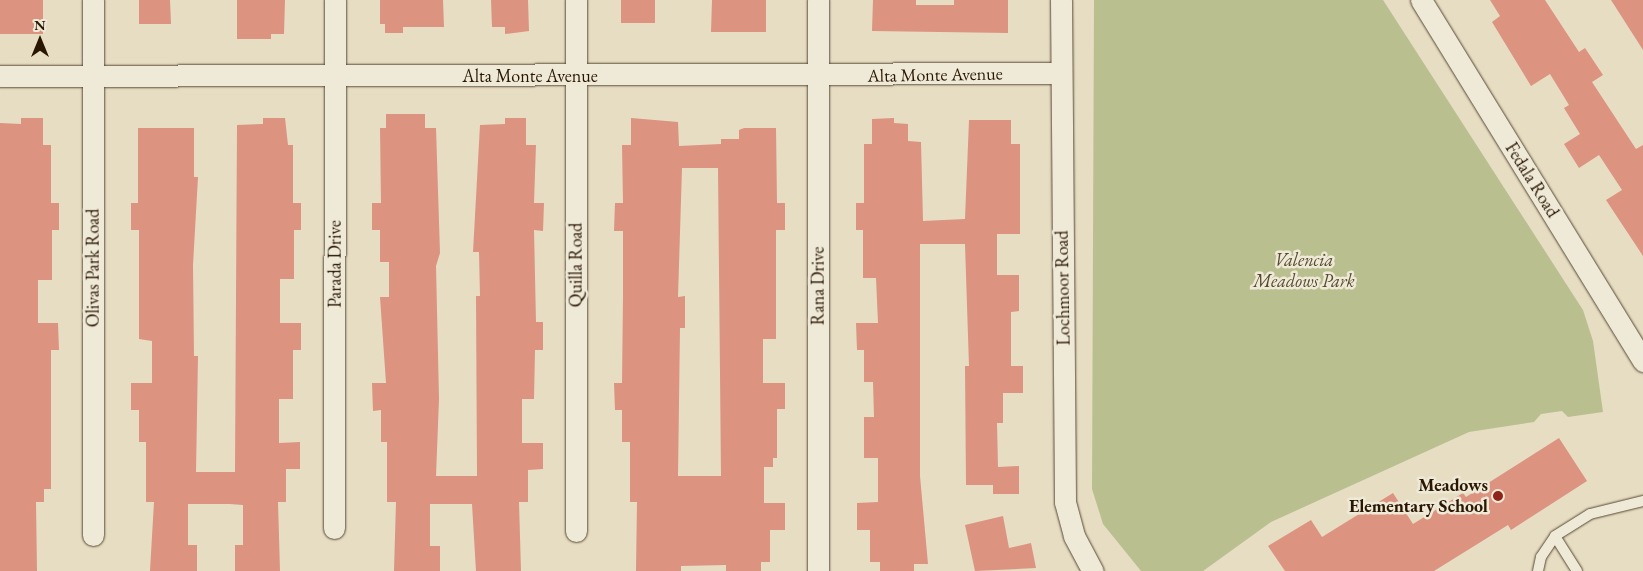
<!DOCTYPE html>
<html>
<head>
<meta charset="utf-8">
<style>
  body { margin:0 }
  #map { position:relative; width:1643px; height:571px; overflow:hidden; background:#e6ddc3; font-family:"EB Garamond",serif }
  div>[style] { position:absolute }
  .green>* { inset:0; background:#babf90 }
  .building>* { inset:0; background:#dc9380 }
  .roads { filter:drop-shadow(0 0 1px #594832) drop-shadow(0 0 1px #594832) }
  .lane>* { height:10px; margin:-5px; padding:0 5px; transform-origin:5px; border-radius:5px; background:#efe9d8 }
  .street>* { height:21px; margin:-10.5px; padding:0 10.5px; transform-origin:10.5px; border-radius:10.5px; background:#efe9d8 }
  .dots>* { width:14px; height:14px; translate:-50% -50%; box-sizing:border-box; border:2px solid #efe9d8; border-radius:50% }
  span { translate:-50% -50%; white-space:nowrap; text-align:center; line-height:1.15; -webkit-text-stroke:5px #efe9d8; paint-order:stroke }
  .street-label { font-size:18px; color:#2a1701 }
  .park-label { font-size:18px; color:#55492c; font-style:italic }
  .poi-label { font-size:18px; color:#2a1701; font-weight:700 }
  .right { translate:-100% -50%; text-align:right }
  .north { position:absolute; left:15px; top:15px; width:50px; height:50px; -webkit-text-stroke:4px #efe9d8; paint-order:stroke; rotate:0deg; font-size:14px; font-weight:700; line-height:20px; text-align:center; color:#2a1701 }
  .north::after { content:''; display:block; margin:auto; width:18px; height:22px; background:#2a1701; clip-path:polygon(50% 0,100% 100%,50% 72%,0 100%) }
</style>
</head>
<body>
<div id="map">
  <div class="green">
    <div style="clip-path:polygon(1094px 0,1383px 0,1583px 310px,1593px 341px,1603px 412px,1568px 417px,1562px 411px,1541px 414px,1534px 422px,1469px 432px,1271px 522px,1203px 571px,1141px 571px,1103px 524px,1092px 489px)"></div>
  </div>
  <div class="building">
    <div style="clip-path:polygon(0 0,43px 0,43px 34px,0 34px)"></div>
    <div style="clip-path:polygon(139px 0,170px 0,171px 24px,139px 24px)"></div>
    <div style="clip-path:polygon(237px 0,285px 0,284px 34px,271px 34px,271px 39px,237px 39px)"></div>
    <div style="clip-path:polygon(380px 0,443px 0,444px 27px,403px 27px,403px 33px,385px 33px,385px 24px,380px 24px)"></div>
    <div style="clip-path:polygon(491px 0,528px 0,529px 31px,505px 34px,505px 27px,492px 27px)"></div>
    <div style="clip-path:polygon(621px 0,655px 0,655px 23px,621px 23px)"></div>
    <div style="clip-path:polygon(712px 0,766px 0,766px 32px,711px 32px)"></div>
    <div style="clip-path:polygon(873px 0,916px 0,916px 5px,954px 5px,954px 0,1008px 0,1008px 33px,872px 31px)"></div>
    <div style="clip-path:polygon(1490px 0,1545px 0,1579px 52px,1585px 48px,1603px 75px,1592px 82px,1636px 149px,1643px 145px,1643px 256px,1606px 200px,1622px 190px,1599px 155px,1579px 168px,1564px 144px,1580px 134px,1564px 108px,1569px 105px,1550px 74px,1531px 86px,1492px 22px,1500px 16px)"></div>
    <div style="clip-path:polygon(1611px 0,1643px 0,1643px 50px)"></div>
    <div style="clip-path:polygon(386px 114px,425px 114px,425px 128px,436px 128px,440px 253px,436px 266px,439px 399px,436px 476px,477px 476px,476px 296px,480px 296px,479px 252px,473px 252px,480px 125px,505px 124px,505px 118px,526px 118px,526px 145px,536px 145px,534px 203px,544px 203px,543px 231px,534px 230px,536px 322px,543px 322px,543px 350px,535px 350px,534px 399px,522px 399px,522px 443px,543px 443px,543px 469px,528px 470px,528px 502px,519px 502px,521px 571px,476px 571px,472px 504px,430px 504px,430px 546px,440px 546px,440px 571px,394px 571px,396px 502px,387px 502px,387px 442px,381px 442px,381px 410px,373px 411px,372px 383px,386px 383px,380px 297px,389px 297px,389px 262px,380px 262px,380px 230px,372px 230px,372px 203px,381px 203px,380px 128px,386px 128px)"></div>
    <div style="clip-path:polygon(21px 118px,43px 118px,43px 145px,51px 145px,51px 203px,59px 203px,59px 230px,52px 230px,52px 280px,38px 280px,38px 323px,58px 323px,59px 350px,51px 350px,51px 489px,44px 489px,44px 502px,36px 502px,37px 571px,0 571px,0 123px,21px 124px)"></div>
    <div style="clip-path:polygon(263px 118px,285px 118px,288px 145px,293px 145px,293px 203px,301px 203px,301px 230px,294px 230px,294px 279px,280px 279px,280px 323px,301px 323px,301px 350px,293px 350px,293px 399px,279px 399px,279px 443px,300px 442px,300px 469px,286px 469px,286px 502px,278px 502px,280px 571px,235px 571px,235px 545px,243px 545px,243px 505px,230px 504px,188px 504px,188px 545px,197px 545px,197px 571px,150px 571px,154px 502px,146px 502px,146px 442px,139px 442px,139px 410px,131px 410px,131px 383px,152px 383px,152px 341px,139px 339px,139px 230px,131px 230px,131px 203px,138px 203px,138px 128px,194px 128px,194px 177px,198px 177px,193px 265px,194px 356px,198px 356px,196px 472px,235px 472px,237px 125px,263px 124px)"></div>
    <div style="clip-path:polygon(evenodd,631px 118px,678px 122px,679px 146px,721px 144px,721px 139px,739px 139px,739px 130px,744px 128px,776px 128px,777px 203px,785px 203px,785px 230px,776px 230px,776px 339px,763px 339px,763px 383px,785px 383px,785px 409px,777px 409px,777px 458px,773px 458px,773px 467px,764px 467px,764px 503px,785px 503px,785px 530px,770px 530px,770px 562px,761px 562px,761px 571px,726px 571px,726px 565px,681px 566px,681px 571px,636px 571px,637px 502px,630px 502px,630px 442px,622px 442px,622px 410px,615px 410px,614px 383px,622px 383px,623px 297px,623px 231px,614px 231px,615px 203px,623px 203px,622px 145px,631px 145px,631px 118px,682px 168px,718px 168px,721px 476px,678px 476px,680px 328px,685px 328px,685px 296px,678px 297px,682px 168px)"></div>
    <div style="clip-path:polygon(894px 118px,894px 123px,908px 124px,908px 141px,921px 142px,923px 221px,965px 219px,969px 120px,1011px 120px,1011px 144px,1020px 144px,1020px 234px,997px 234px,997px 275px,1019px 275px,1019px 311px,1011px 312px,1011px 366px,1023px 366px,1023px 393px,1003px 393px,1003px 423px,997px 423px,998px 467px,1019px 466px,1019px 494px,993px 494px,993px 485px,966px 485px,965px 366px,969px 366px,965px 244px,920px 244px,920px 476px,928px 564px,914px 564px,914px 571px,880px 571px,880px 562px,870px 562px,870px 530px,857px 530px,857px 503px,878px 502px,878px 458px,864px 458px,864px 417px,874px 417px,873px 382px,864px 382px,864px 350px,857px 350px,856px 323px,878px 323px,876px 278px,863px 278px,863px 230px,856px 230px,856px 203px,864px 203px,864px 144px,872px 144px,872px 119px)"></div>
    <div style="clip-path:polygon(1559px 438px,1587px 481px,1511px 530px,1508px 525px,1434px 571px,1285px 571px,1268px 546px,1311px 520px,1322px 537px,1393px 493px,1413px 524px,1463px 493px,1466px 497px)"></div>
    <div style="clip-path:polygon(1003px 516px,1009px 548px,1031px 543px,1036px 568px,975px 571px,965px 525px)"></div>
  </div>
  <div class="roads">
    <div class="lane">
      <div style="left:1538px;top:571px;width:14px;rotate:-78deg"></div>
      <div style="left:1541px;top:557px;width:25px;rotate:-56deg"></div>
      <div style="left:1577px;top:571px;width:41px;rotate:-122.2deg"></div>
      <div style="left:1555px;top:536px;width:41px;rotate:-32.2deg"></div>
      <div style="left:1590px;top:514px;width:55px;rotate:-13.8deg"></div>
    </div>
    <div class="street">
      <div style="left:818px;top:0;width:571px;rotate:90deg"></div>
      <div style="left:1061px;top:0;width:502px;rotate:89.54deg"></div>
      <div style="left:1065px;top:502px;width:35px;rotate:75deg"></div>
      <div style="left:1074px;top:536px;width:40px;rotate:62deg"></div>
      <div style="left:1421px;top:0;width:424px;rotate:58.4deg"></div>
      <div style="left:0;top:76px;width:1061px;rotate:-0.16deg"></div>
      <div style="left:334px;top:528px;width:528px;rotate:-89.89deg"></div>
      <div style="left:576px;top:531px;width:531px;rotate:-90deg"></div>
      <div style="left:93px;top:535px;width:535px;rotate:-90deg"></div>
    </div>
  </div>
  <div class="dots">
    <div style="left:1498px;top:496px;background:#8f2418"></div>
  </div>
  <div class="street-label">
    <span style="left:935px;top:75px;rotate:-1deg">Alta Monte Avenue</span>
    <span style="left:530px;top:76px">Alta Monte Avenue</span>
    <span style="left:1532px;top:180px;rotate:58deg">Fedala Road</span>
    <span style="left:335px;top:264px;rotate:-90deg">Parada Drive</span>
    <span style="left:576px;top:265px;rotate:-90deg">Quilla Road</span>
    <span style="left:93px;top:268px;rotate:-90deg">Olivas Park Road</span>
    <span style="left:818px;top:286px;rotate:-90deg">Rana Drive</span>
    <span style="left:1063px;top:288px;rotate:-91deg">Lochmoor Road</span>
  </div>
  <div class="park-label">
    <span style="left:1304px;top:271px">Valencia<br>Meadows Park</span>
  </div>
  <div class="poi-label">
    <span class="right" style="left:1488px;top:496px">Meadows<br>Elementary School</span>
  </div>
  <div class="north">N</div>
</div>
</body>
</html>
